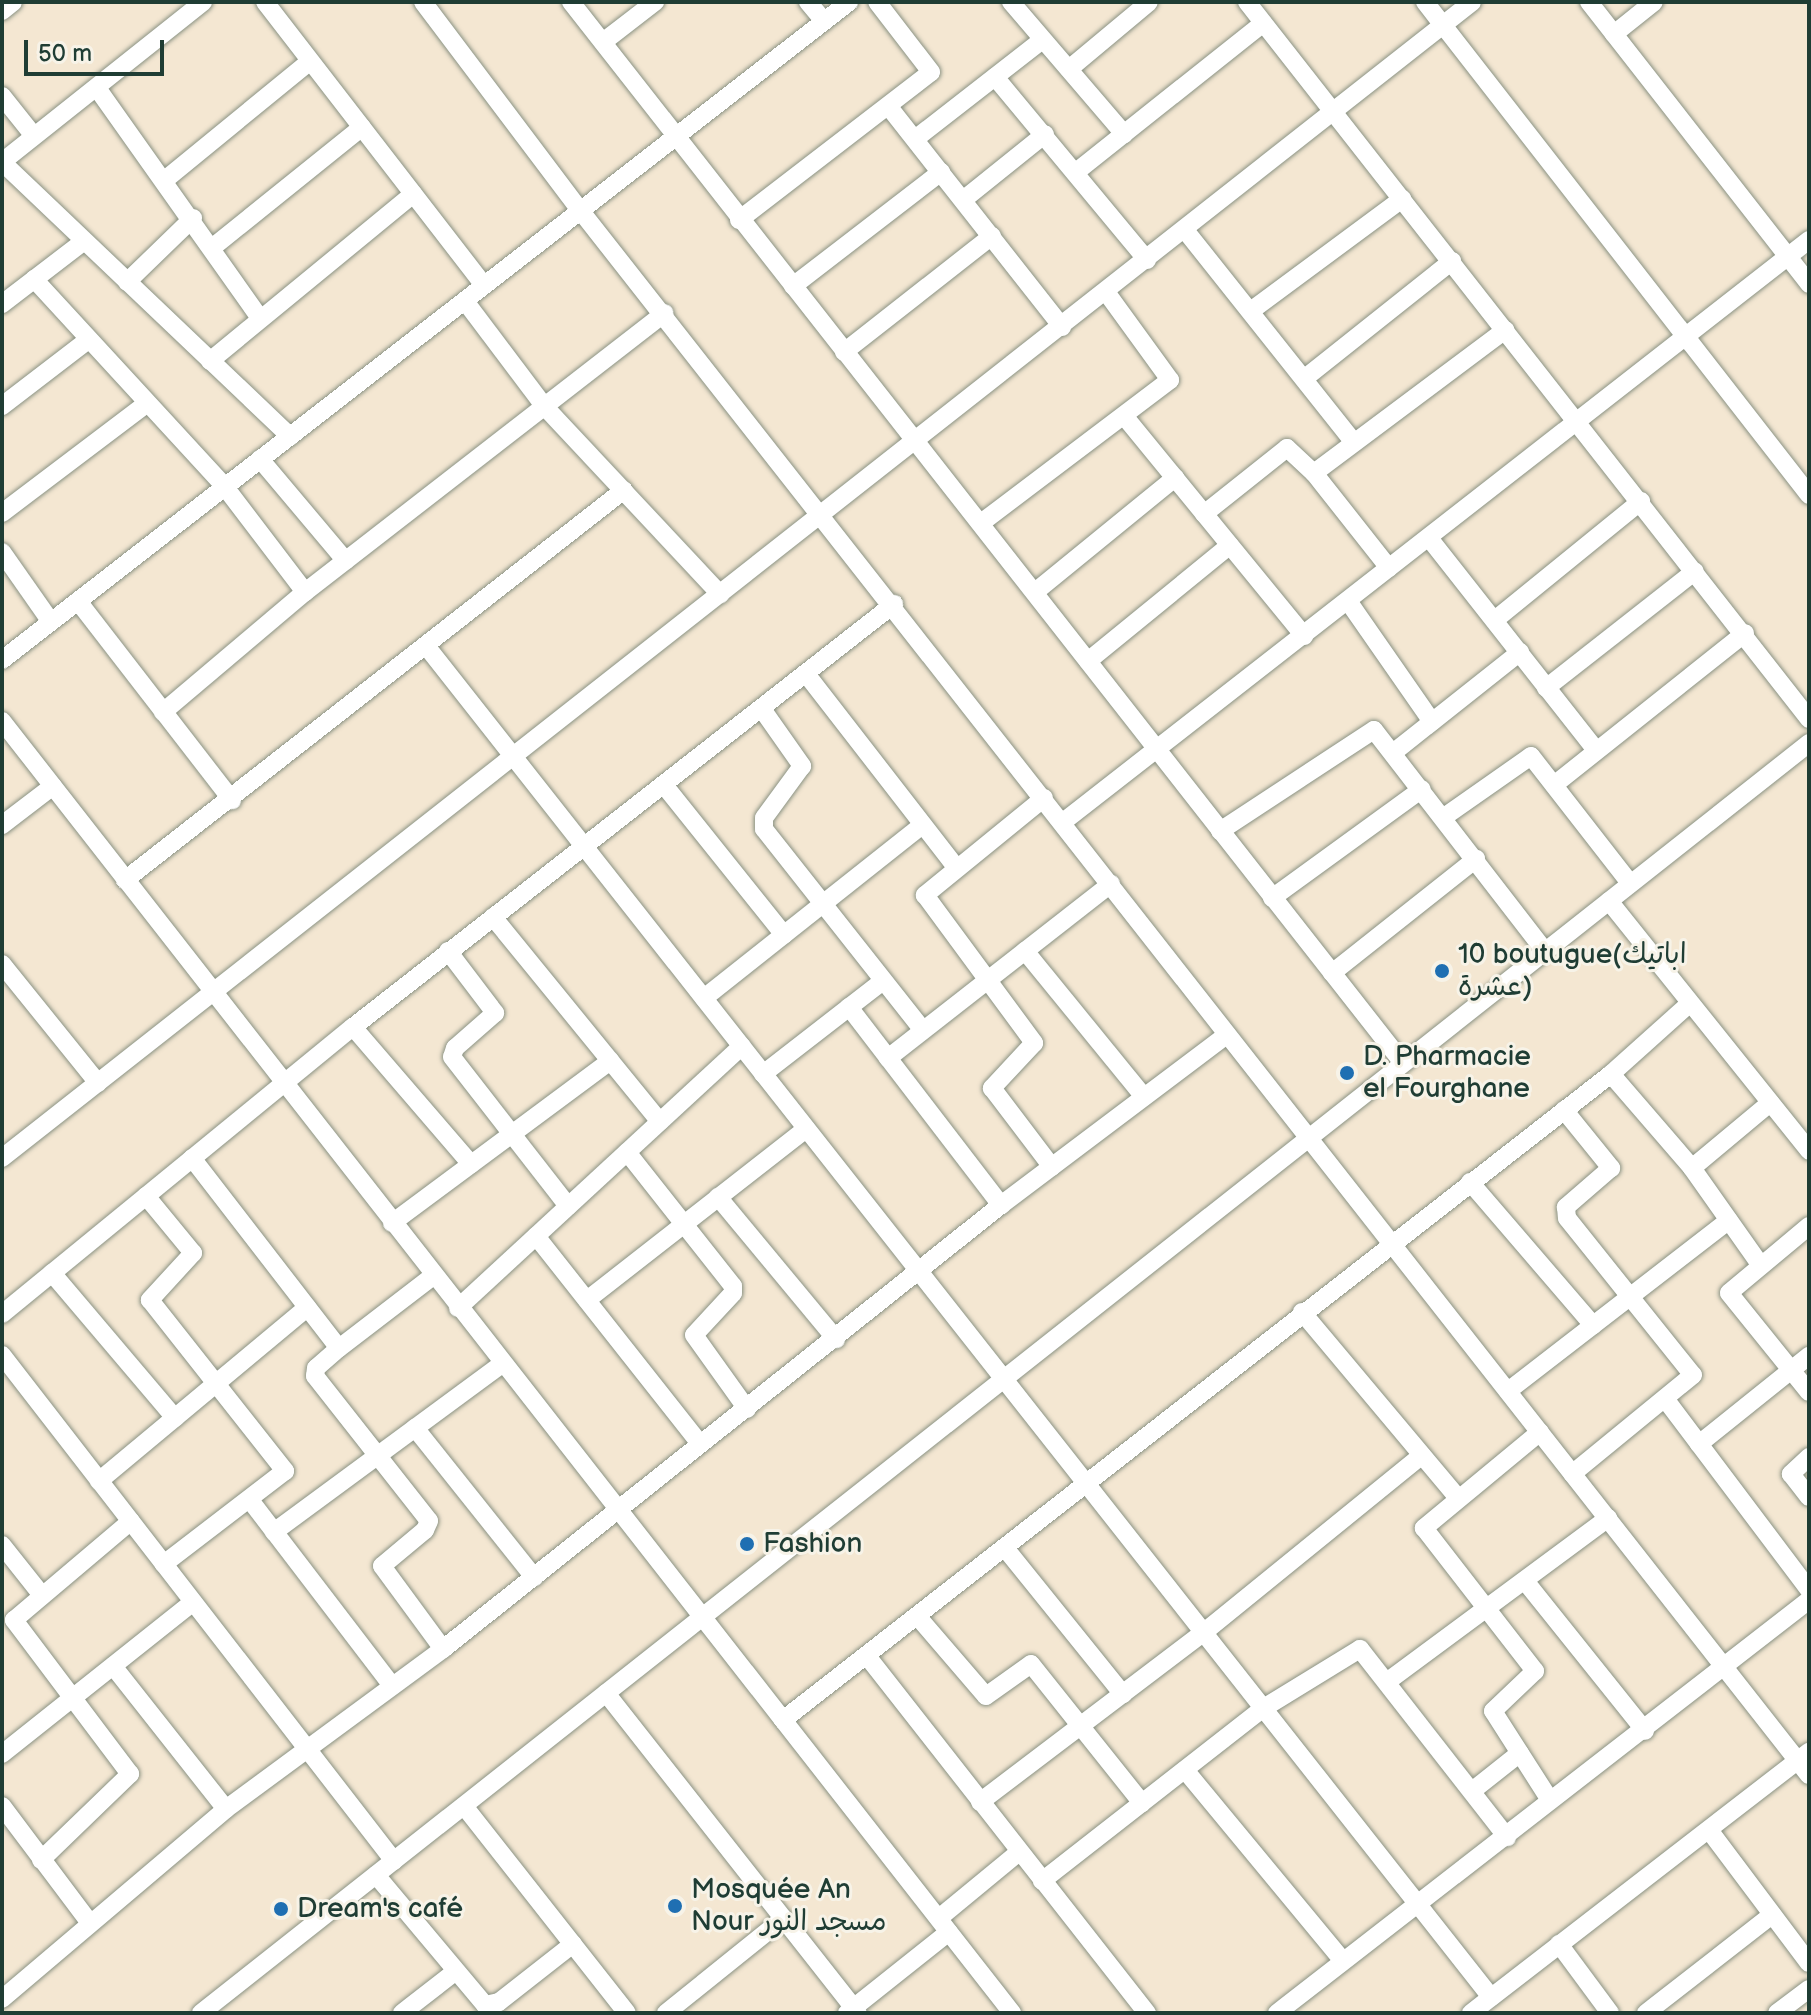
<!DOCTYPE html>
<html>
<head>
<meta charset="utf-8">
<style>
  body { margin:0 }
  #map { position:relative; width:1811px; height:2015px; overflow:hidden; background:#f4e7d2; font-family:"Balsamiq Sans","Playpen Sans Arabic",sans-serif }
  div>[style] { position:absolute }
  .roads { filter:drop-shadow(0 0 2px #8a9283) drop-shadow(0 0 2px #8a9283) }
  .minor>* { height:18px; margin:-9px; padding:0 9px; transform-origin:9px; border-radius:9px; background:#fff }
  .dots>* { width:22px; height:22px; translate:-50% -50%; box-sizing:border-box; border:4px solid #f7f3e8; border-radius:50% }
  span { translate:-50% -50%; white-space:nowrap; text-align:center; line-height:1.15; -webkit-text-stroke:6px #f7f3e8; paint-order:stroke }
  .poi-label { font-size:28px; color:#1f3d34 }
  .left { translate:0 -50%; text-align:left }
  .frame { position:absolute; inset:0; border:4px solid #1f3d34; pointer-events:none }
  .scale { position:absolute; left:24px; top:40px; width:140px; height:36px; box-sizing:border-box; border:4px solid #1f3d34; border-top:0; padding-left:10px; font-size:24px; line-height:28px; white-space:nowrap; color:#1f3d34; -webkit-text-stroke:6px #f7f3e8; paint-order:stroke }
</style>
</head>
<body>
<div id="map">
  <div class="roads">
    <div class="minor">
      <div style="left:265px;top:2px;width:358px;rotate:52.3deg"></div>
      <div style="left:423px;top:2px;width:261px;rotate:53deg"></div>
      <div style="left:580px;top:210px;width:1990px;rotate:51.86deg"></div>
      <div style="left:571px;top:2px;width:1348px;rotate:51.9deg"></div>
      <div style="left:808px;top:2px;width:25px;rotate:50deg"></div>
      <div style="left:1011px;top:2px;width:174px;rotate:49.4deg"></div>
      <div style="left:1247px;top:2px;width:911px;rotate:51.91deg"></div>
      <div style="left:1425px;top:2px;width:625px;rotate:52.08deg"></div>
      <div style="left:1589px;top:2px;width:358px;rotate:52deg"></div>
      <div style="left:2px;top:11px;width:14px;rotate:-39deg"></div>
      <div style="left:1614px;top:34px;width:51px;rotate:-38.7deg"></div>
      <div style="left:603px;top:42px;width:66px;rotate:-37.6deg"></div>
      <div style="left:1069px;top:69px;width:104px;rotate:-39.9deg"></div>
      <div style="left:995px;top:77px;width:238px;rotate:50.3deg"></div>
      <div style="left:97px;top:88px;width:281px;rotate:54.7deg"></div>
      <div style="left:2px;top:96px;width:51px;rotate:51.3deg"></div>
      <div style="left:889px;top:107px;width:280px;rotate:51.8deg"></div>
      <div style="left:915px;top:139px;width:161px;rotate:-37.9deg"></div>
      <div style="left:2px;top:162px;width:398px;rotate:43.6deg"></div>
      <div style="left:2px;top:162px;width:257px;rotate:-38.5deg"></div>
      <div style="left:1076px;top:172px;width:239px;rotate:-38.5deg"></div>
      <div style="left:166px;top:179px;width:186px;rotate:-39.3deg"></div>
      <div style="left:963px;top:200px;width:105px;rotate:-38.8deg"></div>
      <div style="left:739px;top:220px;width:242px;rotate:-37.6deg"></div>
      <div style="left:931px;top:72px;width:88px;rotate:-127.6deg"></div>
      <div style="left:1185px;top:230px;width:270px;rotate:51.5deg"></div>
      <div style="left:213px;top:247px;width:191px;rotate:-38.8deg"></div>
      <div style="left:34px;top:279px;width:282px;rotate:47.4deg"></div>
      <div style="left:225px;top:487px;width:132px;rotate:52.7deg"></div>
      <div style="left:127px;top:282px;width:92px;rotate:-44.1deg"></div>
      <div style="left:793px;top:286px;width:187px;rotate:-37.6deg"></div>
      <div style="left:465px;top:301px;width:131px;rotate:53deg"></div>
      <div style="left:544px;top:406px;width:258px;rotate:46.9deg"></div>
      <div style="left:2px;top:304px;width:103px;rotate:-37.5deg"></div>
      <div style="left:1252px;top:310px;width:187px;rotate:-36.5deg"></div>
      <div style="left:844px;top:352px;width:188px;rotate:-38.1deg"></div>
      <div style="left:210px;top:361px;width:263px;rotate:-39.4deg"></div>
      <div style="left:1305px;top:378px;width:188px;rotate:-38.5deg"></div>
      <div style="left:2px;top:406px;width:108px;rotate:-37.5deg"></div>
      <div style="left:1125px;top:417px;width:283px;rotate:50.7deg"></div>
      <div style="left:260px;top:459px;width:133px;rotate:49.9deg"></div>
      <div style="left:1314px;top:473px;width:239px;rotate:-36.8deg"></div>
      <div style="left:2px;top:513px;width:179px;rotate:-37.1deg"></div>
      <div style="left:1204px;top:514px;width:106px;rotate:-38.5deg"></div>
      <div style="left:1287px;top:448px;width:37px;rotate:43deg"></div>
      <div style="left:1314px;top:473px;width:121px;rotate:51.7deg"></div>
      <div style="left:981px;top:523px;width:237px;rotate:-37.1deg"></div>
      <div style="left:1170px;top:380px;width:109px;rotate:-126deg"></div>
      <div style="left:1429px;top:538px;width:270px;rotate:51.8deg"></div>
      <div style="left:2px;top:552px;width:85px;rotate:55deg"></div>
      <div style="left:1035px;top:592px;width:181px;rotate:-39.2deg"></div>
      <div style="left:78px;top:601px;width:252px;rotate:52.3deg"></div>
      <div style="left:1348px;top:601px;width:147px;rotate:55.2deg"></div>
      <div style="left:1496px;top:619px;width:187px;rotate:-39.1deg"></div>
      <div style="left:427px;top:647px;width:1719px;rotate:51.76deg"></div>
      <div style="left:2px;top:660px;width:1073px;rotate:-37.84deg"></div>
      <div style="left:1088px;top:661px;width:183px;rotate:-39.2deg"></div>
      <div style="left:807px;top:675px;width:242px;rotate:52.2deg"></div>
      <div style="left:1546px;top:688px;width:189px;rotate:-38.1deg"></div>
      <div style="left:762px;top:709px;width:70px;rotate:54.9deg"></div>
      <div style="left:802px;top:766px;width:64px;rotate:126.2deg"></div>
      <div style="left:764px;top:818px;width:11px;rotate:90deg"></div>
      <div style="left:764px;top:829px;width:256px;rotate:51.7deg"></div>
      <div style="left:163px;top:712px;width:186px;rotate:-40.2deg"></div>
      <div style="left:305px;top:592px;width:455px;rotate:-37.8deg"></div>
      <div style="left:2px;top:721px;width:1640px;rotate:51.98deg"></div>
      <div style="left:1394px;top:752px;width:161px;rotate:-38.4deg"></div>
      <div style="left:664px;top:785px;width:192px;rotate:51.3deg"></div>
      <div style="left:1554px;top:785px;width:244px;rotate:-38.5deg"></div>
      <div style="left:1044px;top:798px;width:154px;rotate:140.8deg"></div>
      <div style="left:925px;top:895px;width:184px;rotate:53.6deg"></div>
      <div style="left:1034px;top:1043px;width:62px;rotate:133deg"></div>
      <div style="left:992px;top:1088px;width:99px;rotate:52.8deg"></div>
      <div style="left:1444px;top:817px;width:106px;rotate:-35deg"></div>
      <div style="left:1531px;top:756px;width:161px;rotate:52.1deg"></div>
      <div style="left:1063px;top:822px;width:946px;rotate:-37.96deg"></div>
      <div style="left:2px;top:825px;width:64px;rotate:-37.4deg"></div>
      <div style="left:1220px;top:831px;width:184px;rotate:-33.3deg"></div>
      <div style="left:1374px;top:730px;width:279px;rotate:52.3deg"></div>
      <div style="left:125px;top:880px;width:633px;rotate:-38.01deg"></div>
      <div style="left:1272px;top:898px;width:185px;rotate:-36deg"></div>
      <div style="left:1609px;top:901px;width:320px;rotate:51.3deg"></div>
      <div style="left:493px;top:917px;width:264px;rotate:50.8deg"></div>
      <div style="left:448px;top:951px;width:78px;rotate:52.8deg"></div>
      <div style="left:495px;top:1013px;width:53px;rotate:138.8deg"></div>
      <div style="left:455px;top:1048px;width:9px;rotate:108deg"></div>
      <div style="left:452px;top:1057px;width:189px;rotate:52.1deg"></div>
      <div style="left:1025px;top:951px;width:188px;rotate:50.8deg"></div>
      <div style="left:2px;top:964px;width:153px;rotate:51.1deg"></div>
      <div style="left:1332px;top:973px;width:184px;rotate:-38.4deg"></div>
      <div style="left:704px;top:998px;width:278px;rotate:-38.4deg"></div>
      <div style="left:849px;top:1007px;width:250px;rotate:52.5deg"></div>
      <div style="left:353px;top:1027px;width:181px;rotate:49.3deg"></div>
      <div style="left:888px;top:1058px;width:283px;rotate:-38deg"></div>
      <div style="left:763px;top:1074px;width:152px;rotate:-37.8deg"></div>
      <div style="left:1611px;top:1074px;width:124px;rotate:49.2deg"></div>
      <div style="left:1692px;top:1168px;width:116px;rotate:54.8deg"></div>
      <div style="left:1564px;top:1110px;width:75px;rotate:51deg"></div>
      <div style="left:1611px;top:1168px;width:60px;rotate:139.1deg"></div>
      <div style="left:1566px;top:1207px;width:11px;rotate:85deg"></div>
      <div style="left:1567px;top:1218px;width:201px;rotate:51.3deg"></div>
      <div style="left:1693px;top:1375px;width:156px;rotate:140.7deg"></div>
      <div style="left:627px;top:1152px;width:171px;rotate:51.7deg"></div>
      <div style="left:733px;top:1286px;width:7px;rotate:90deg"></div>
      <div style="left:733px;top:1293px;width:57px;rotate:132.9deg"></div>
      <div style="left:694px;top:1335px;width:91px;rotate:54.4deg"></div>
      <div style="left:2px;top:1158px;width:1870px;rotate:-38.18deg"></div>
      <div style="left:192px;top:1158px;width:240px;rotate:52.3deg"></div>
      <div style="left:1692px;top:1168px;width:102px;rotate:-39.8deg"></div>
      <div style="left:1470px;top:1182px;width:189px;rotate:49.3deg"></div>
      <div style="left:146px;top:1196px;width:74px;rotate:50.5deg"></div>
      <div style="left:193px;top:1253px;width:64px;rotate:132.5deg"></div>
      <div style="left:150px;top:1300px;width:218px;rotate:51.7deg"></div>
      <div style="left:285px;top:1471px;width:153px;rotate:142.5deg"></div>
      <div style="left:718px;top:1197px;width:185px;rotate:50.3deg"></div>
      <div style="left:392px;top:1223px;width:272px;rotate:-36.6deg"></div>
      <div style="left:1809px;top:1226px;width:104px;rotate:140.1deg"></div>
      <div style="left:1729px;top:1293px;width:127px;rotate:51.1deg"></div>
      <div style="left:536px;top:1236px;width:265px;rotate:51.7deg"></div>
      <div style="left:52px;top:1273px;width:190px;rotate:49.7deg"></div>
      <div style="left:433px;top:1276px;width:118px;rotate:142.5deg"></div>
      <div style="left:339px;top:1348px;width:30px;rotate:139deg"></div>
      <div style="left:316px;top:1368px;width:8px;rotate:97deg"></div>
      <div style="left:315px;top:1376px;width:184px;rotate:51.8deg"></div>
      <div style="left:429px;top:1521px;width:10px;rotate:114deg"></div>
      <div style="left:425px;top:1530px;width:56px;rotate:140.1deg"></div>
      <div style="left:382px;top:1566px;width:103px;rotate:53.7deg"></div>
      <div style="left:587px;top:1300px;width:278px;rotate:-38deg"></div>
      <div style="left:458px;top:1308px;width:386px;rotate:-42.7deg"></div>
      <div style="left:1302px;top:1312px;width:241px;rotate:50deg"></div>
      <div style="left:2px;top:1314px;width:453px;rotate:-39.3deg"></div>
      <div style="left:353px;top:1027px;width:687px;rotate:-38.02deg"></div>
      <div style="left:2px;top:1355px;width:640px;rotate:52.23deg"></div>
      <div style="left:1508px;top:1391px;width:279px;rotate:-37.7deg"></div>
      <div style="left:1666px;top:1400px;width:238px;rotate:53deg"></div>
      <div style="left:415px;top:1428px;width:191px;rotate:51.4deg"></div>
      <div style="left:1540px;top:1432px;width:151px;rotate:140.4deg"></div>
      <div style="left:1424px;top:1528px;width:181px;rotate:52.2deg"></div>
      <div style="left:1535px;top:1671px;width:58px;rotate:136.4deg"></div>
      <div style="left:1493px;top:1711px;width:106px;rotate:57.4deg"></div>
      <div style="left:1699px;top:1444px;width:141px;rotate:-38.7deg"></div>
      <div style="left:1809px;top:1457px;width:25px;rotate:137deg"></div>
      <div style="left:1791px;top:1474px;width:29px;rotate:52deg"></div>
      <div style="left:99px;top:1481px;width:271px;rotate:-39.8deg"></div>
      <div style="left:250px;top:1500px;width:234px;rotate:52.6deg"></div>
      <div style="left:274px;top:1532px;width:283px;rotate:-36.4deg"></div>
      <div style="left:2px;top:1545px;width:63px;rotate:51.5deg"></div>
      <div style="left:1005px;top:1548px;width:188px;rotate:51.1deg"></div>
      <div style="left:1525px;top:1581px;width:192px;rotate:51.3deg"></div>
      <div style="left:918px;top:1617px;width:104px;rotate:49.3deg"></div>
      <div style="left:986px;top:1696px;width:55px;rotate:-35.4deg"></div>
      <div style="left:1031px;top:1664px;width:178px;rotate:51.4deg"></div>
      <div style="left:867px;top:1656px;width:454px;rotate:51.9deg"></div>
      <div style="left:113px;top:1666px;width:182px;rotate:51.7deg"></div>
      <div style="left:1388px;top:1681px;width:274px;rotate:-36.5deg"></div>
      <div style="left:606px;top:1693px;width:407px;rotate:51.8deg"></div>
      <div style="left:783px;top:1720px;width:1050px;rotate:-37.96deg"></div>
      <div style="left:1611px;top:1074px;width:105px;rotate:-41.9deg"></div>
      <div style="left:2px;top:1754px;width:244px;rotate:-38.5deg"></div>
      <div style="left:1185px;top:1770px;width:246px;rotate:50.4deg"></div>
      <div style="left:1472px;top:1791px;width:61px;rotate:-38.4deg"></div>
      <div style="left:980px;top:1802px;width:280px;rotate:-37.2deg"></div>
      <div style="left:1203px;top:1633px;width:282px;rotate:-39.1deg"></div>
      <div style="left:2px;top:1806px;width:145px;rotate:53.1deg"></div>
      <div style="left:464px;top:1806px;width:263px;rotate:51.8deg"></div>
      <div style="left:1709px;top:1830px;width:166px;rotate:53.1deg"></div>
      <div style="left:41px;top:1860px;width:124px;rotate:-44deg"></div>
      <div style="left:130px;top:1774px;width:193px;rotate:-127deg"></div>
      <div style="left:14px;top:1620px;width:153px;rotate:-40.2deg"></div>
      <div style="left:376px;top:1875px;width:170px;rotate:50deg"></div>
      <div style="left:485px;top:2005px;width:14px;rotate:-12deg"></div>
      <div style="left:499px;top:2002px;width:94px;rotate:-38.1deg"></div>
      <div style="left:1042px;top:1881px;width:279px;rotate:-38deg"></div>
      <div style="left:1262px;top:1709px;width:115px;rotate:-31.5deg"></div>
      <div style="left:1360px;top:1649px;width:239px;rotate:52deg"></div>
      <div style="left:939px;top:1918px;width:104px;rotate:-39.5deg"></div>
      <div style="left:1559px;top:1944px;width:86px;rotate:53.5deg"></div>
      <div style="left:2px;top:1999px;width:294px;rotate:-40.3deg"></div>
      <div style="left:226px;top:1809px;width:270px;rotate:-36.4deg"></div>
      <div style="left:443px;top:1649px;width:713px;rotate:-38.51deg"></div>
      <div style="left:1001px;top:1205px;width:283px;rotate:-37deg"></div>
      <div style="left:201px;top:2013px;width:2049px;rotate:-38.3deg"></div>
      <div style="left:402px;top:2013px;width:68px;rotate:-37.9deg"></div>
      <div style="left:666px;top:2013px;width:151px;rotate:-38.8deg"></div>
      <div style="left:847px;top:2013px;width:130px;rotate:-38.5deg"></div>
      <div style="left:1277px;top:2013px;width:673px;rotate:-37.82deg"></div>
      <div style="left:1471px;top:2013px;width:427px;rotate:-37.7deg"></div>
      <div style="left:1646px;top:2013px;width:160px;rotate:-37.9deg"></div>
      <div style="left:1777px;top:2013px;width:40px;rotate:-37deg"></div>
    </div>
  </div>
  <div class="dots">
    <div style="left:1442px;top:971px;background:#1f6fb2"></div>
    <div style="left:1347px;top:1073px;background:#1f6fb2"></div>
    <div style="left:747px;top:1544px;background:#1f6fb2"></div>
    <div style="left:675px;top:1906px;background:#1f6fb2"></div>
    <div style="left:281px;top:1909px;background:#1f6fb2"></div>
  </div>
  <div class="poi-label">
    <span class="left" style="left:1458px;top:971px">10 boutugue(اباتيك<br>عشرة)</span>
    <span class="left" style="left:1363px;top:1073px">D. Pharmacie<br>el Fourghane</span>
    <span class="left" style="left:763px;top:1544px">Fashion</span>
    <span class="left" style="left:691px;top:1906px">Mosquée An<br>Nour مسجد النور</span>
    <span class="left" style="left:297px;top:1909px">Dream's café</span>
  </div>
  <div class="frame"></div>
  <div class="scale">50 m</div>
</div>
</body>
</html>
